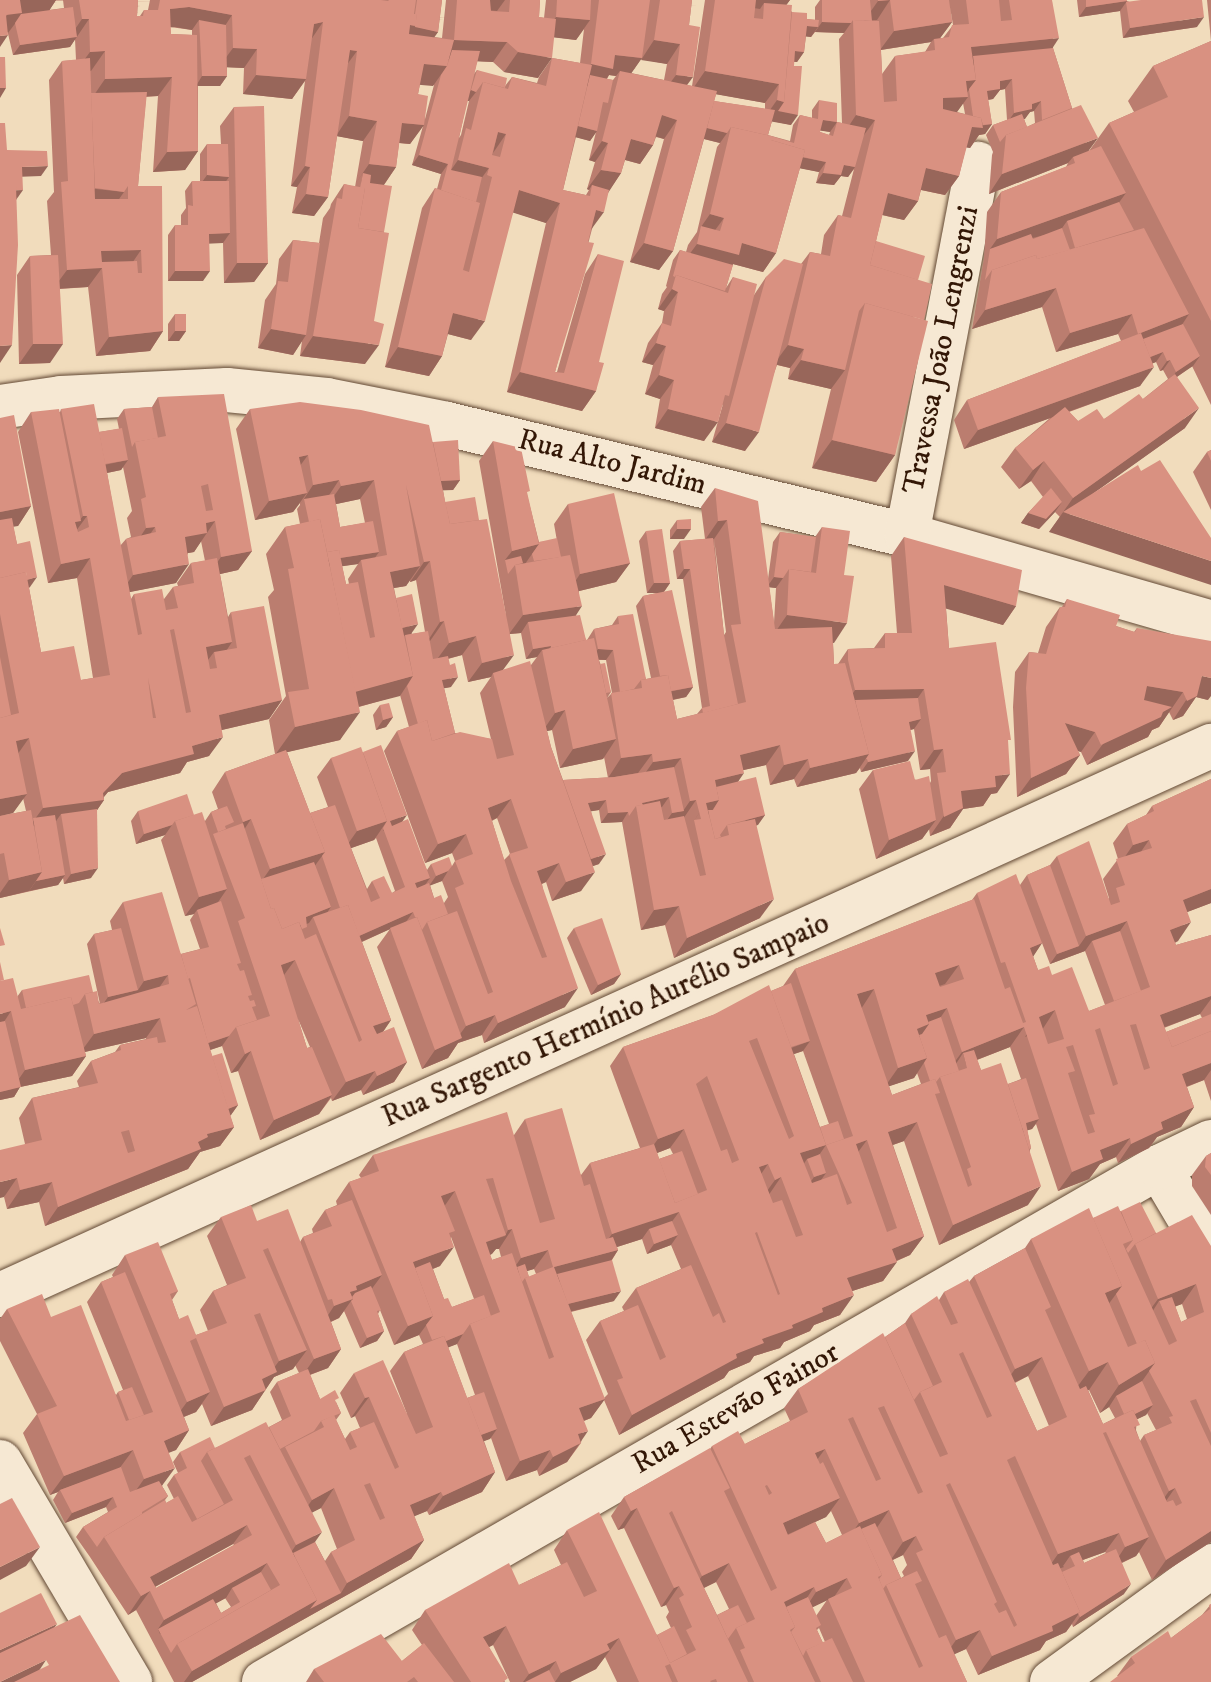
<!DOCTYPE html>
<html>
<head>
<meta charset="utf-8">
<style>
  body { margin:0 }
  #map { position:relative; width:1211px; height:1682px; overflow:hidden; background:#f1dcbc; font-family:"IM FELL DW Pica",serif }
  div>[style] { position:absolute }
  .roads { filter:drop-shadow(0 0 2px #624834) drop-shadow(0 0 2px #624834) }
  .minor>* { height:44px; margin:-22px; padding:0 22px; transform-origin:22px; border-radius:22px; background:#f6e8d3 }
  .wall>* { inset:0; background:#bb7d6f }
  .shaded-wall>* { inset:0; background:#98665a }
  .building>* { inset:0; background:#d99181 }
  span { translate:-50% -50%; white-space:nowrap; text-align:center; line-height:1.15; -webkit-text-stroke:6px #f6e8d3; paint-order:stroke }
  .street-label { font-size:30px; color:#331706 }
</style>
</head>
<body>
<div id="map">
  <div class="roads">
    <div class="minor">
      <div style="left:0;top:407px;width:62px;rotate:-8.4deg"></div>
      <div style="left:61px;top:398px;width:166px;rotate:-2.8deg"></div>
      <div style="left:227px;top:390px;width:100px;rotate:5.7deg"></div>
      <div style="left:327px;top:400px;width:122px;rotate:11.3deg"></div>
      <div style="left:447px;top:424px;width:473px;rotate:13.6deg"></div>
      <div style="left:907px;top:535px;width:316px;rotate:16.1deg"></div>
      <div style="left:907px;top:535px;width:378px;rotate:-79.2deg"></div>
      <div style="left:1159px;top:1167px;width:102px;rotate:59.4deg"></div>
      <div style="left:0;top:1295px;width:1330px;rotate:-24.39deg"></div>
      <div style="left:0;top:1462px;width:256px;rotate:59.4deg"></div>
      <div style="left:264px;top:1682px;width:1033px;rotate:-29.92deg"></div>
      <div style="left:1159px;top:1167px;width:58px;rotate:-25.7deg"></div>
      <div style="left:1052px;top:1682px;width:197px;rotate:-36.1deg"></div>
    </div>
  </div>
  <div class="wall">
    <div style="clip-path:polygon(evenodd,0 0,56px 0,49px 10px,64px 8px,63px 0,138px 0,137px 16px,140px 16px,144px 10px,148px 10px,150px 0,442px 0,438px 32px,434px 37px,442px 38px,446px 0,540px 0,539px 17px,544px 18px,546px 0,692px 0,689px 25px,687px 85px,692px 86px,705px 0,790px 0,786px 5px,792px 12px,807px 19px,815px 20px,815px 7px,820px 0,1052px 0,1053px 48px,1072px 108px,1089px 151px,1109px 123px,1134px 112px,1128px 101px,1153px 66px,1211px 41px,1207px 0,1211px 0,1211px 405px,1192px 366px,1177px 377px,1185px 428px,1096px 491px,1049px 532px,1060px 517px,1055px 512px,1039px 529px,1021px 523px,1028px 513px,1043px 497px,1031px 481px,1019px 489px,1001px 467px,1015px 448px,1050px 418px,964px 449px,954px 420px,967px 400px,1121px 341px,1118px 334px,1056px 352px,1042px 307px,972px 329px,984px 258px,987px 212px,1001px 192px,1066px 167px,1068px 163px,989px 194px,992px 155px,993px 152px,986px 135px,993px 125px,1007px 120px,1005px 89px,1000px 90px,993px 99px,988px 100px,992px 124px,985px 134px,979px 135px,970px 148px,966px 147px,959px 176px,945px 195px,921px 190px,918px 201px,904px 220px,882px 215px,876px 241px,918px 280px,895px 455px,876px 482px,812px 468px,831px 389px,788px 379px,790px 368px,777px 365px,745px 451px,712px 442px,723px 404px,704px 441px,655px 428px,660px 399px,645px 394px,653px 365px,642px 362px,648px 343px,662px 323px,664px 311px,658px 309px,662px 294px,667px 287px,666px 286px,673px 260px,680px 250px,686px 252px,688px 245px,697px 232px,717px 147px,720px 143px,704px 139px,673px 251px,659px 270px,630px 262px,664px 139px,656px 137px,653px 145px,640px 164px,625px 160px,621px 173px,608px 192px,592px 229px,555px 372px,557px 372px,585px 274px,598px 254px,599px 362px,596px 391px,582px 411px,507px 392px,546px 223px,513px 212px,471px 340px,448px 334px,442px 356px,429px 376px,385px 367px,422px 208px,435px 188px,437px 189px,441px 174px,412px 165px,423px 126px,410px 144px,399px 143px,396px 167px,384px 185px,384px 232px,365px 364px,300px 356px,302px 341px,293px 355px,258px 348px,265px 300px,276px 284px,279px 259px,293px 240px,319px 243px,323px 218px,330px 208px,331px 204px,344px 184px,355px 187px,363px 141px,337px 136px,328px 197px,314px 216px,292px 213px,297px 187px,291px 186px,305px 81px,292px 99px,243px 94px,244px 68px,227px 67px,227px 76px,220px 86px,198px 86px,198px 151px,185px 170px,153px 172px,158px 96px,146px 97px,138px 186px,163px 331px,150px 351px,96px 356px,88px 287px,60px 289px,50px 363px,19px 364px,17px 275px,30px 256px,51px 255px,47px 201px,54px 192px,49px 80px,62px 61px,76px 60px,75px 39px,70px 47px,13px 55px,0 0,950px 7px,953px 25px,943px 38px,940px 38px,952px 22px,950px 7px,0 0,170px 27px,192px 30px,192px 35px,171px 34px,170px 27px,0 0,584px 29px,580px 63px,552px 58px,539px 77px,537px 83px,512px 77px,505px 86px,477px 70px,474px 74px,477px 61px,493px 62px,504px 72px,538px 78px,554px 37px,576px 40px,584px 29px,0 0,815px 32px,844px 33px,839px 39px,842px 123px,837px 122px,819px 100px,812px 110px,812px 118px,800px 115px,793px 125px,790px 141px,768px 135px,772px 121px,791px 125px,794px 62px,797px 62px,804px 52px,806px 36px,811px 37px,815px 32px,0 0,931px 42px,925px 52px,895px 56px,882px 74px,881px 50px,931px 42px,0 0,641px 59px,667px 64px,664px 80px,631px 73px,641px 59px,0 0,609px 75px,616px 76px,613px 80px,607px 79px,609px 75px,0 0,420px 84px,434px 85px,425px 119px,418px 94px,420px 84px,0 0,716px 94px,765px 103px,765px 109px,714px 101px,716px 94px,0 0,467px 101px,469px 101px,461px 135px,459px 138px,467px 101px,0 0,963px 103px,965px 114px,957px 112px,963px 103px,0 0,1034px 111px,1035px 123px,1027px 127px,1024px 119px,1030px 112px,1034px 111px,0 0,820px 130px,830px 132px,829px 135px,820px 132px,820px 130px,0 0,596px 132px,589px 160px,595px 162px,587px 189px,589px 190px,586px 195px,563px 190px,576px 137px,590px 141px,596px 132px,0 0,800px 168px,819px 172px,816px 183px,834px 185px,841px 176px,848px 177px,854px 169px,842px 216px,838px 215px,824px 235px,821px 254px,810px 252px,801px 264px,766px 277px,754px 295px,733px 277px,726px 288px,733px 264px,763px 272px,776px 253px,800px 168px,0 0,1156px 362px,1160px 371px,1163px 370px,1168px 379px,1143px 399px,1104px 419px,1078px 421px,1069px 412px,1140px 386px,1153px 363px,1156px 362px)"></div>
    <div style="clip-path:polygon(1077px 0,1127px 0,1127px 1px,1197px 27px,1123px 38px,1120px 11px,1079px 17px)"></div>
    <div style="clip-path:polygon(234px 107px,268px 263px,254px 282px,224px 283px,223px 243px,209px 243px,203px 281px,168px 281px,168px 235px,175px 225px,181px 225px,181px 215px,186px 208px,185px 191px,192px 181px,200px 181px,200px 154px,207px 144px,221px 144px,220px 126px)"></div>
    <div style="clip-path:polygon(175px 314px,186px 331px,179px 341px,168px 341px,168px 324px)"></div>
    <div style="clip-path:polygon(evenodd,158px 397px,252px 551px,238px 570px,220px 574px,228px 617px,231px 612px,282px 700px,269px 719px,221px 730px,209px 756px,187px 762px,180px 773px,108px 792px,104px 797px,104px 800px,97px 810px,91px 878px,64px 884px,63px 878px,58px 885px,0 898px,0 816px,26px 811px,23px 798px,13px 813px,0 816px,0 418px,31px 506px,18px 526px,13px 526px,17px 544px,30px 587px,29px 588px,41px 652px,81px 680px,93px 678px,77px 578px,48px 583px,18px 432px,31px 412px,60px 412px,61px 409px,99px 432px,119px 429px,117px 419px,124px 409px,152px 407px,158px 397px,123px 467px,132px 511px,127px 518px,131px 537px,126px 539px,120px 546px,107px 473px,121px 470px,123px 467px,158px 397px,201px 541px,205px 561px,191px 563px,177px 583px,178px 586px,173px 587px,164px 599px,134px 594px,131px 599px,129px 592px,176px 583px,188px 553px,194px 552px,201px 541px)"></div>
    <div style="clip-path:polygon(evenodd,250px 409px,433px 442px,460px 480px,453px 490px,443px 490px,445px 502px,479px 520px,506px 616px,479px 461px,493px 441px,527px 495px,539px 542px,557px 541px,554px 524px,568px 504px,630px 563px,616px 582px,579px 591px,576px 615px,586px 640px,587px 640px,594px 629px,612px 625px,618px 616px,646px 679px,651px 678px,636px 606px,643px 596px,657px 593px,647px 593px,639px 541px,646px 531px,670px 583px,664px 592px,693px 687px,686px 697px,673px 700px,677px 719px,697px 714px,702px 708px,683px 579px,677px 579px,673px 551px,680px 541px,705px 539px,701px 507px,715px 488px,768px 579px,773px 542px,780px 532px,815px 537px,822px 527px,834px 643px,833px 642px,834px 664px,838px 664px,848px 649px,874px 648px,885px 633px,897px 633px,891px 556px,904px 537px,1016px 606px,1003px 625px,946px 608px,949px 648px,1008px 744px,997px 793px,991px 794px,983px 806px,963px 809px,950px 828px,930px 836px,929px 829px,922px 839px,876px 859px,859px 789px,873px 770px,930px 783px,931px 781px,930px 769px,920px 770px,914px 729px,910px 730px,908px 761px,861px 772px,860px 768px,856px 773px,797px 787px,794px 779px,770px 785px,766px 765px,743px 770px,738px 782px,765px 815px,756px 826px,760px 918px,674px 958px,665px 925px,641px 930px,622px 822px,601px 823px,599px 810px,591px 811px,599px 864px,593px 866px,581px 891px,552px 901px,546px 882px,542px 884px,565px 1007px,484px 1043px,482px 1035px,458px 1043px,448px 1058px,422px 1069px,377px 947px,390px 929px,362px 942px,391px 1020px,383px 1032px,407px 1062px,394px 1082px,363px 1095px,361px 1090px,332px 1101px,331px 1098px,319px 1114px,260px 1140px,238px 1071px,231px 1073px,222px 1046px,210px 1050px,212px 1056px,238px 1105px,230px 1116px,234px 1127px,220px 1146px,200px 1152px,188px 1169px,45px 1226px,39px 1202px,7px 1209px,4px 1197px,25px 1144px,19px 1118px,32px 1098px,79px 1087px,77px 1081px,91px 1061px,115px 1052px,120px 1045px,146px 1039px,146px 1038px,85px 1052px,86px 1056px,72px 1076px,20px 1087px,14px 1097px,0 1100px,4px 980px,17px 997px,22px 990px,93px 992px,100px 1004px,87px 944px,94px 934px,112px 930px,110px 921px,123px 902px,181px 954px,200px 949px,190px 920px,194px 914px,185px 916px,161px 840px,165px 835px,136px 844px,131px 821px,138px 811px,194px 815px,205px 821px,211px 812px,218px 809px,212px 792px,225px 772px,275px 754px,269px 720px,286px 696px,268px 597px,274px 590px,266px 554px,285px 527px,300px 524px,297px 509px,300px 505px,300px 503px,293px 512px,255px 520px,236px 429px,250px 409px,360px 499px,365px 523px,340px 527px,336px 504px,360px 499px,250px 409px,714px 539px,726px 632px,724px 635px,714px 539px,250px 409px,358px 564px,348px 579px,349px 584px,346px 584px,342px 566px,358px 564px,250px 409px,410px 580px,410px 582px,416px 580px,425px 632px,412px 634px,396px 598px,394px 588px,406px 586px,410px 580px,250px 409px,769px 587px,776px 588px,774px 623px,769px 587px,250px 409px,521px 633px,526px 659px,537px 657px,531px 665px,503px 670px,510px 634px,521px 633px,250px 409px,462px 655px,468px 682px,491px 677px,480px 693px,491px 739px,455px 733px,444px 688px,451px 687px,448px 659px,462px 655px,250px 409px,599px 660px,606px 660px,612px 693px,607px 698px,611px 692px,599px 660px,250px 409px,400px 695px,409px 727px,397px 731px,384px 751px,425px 863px,452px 853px,455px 861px,452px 866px,431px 864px,427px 870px,402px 821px,363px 752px,331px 758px,317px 777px,328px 807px,310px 813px,287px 752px,340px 740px,359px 707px,400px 695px,250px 409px,552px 730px,560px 768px,603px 759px,604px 757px,608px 778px,638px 773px,615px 777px,563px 780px,551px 747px,547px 731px,552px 730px,250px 409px,497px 818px,510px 854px,504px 860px,492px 821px,497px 818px,250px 409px,376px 838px,395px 891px,392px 893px,372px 881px,367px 889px,351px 848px,374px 840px,376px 838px,250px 409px,442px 881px,448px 897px,444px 903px,434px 898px,430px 885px,442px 881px,250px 409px,298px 1019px,310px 1047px,307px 1048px,298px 1019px)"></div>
    <div style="clip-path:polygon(1211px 450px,1211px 510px,1193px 472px,1207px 452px)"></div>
    <div style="clip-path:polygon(677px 520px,684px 539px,670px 539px,670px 530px)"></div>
    <div style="clip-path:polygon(1067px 599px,1116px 626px,1134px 632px,1137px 628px,1208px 700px,1196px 697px,1183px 716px,1173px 720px,1169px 712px,1159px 727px,1152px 730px,1148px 737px,1087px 765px,1081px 752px,1078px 751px,1080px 755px,1066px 774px,1017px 797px,1013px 707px,1015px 672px,1029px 652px,1038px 653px,1046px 627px,1060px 607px,1062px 607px)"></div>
    <div style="clip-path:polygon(380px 705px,393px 717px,386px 727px,376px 730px,373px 715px)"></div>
    <div style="clip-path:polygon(evenodd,1211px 779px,1211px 903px,1187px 912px,1178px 941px,1175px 943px,1176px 945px,1211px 935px,1211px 1101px,1204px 1080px,1187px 1087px,1194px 1107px,1181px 1127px,1157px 1137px,1149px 1148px,1118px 1163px,1116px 1157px,1100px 1164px,1089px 1179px,1058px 1191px,1036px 1124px,1032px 1129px,1027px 1130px,1031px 1148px,1030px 1150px,1028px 1205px,939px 1245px,904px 1141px,893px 1145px,924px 1236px,910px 1255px,897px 1261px,883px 1281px,852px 1291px,840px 1315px,814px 1325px,810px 1331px,784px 1342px,780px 1348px,754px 1356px,750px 1362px,729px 1371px,724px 1378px,619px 1435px,604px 1400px,591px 1418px,584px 1421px,581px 1443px,567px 1462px,539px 1476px,537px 1470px,506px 1481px,491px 1438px,484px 1441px,495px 1472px,482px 1492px,429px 1515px,427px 1511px,414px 1516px,424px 1540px,411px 1559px,192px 1682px,174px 1682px,136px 1610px,128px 1615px,90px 1557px,76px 1537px,83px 1527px,108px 1512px,106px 1507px,65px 1523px,53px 1500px,58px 1492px,50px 1495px,23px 1433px,37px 1414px,0 1341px,0 1319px,7px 1309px,51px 1317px,116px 1395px,118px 1392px,123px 1390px,87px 1302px,101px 1282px,113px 1277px,112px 1275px,125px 1255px,178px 1291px,172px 1300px,179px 1319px,196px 1335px,208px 1331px,200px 1310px,213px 1291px,227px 1285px,207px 1236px,221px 1217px,257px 1221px,300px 1242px,303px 1237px,313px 1233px,312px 1229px,325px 1210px,337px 1205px,336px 1201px,349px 1182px,361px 1178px,359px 1175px,373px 1155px,514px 1135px,525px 1119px,581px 1175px,590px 1163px,640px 1148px,610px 1066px,623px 1047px,713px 1015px,783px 986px,795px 969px,972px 900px,977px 893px,1020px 885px,1027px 875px,1050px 865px,1057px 856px,1108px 899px,1109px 898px,1103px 879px,1118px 859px,1113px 843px,1127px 824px,1146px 815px,1152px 806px,1211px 779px,1042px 943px,1050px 964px,1085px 951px,1105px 1005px,1089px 1011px,1052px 975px,1038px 970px,1033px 956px,1042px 943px,1211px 779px,1200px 1014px,1202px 1018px,1166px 1032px,1164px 1028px,1200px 1014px,1211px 779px,1010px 1047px,1021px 1079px,1008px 1084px,981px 1070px,977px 1060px,1010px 1047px,1211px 779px,803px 1051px,829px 1124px,820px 1127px,794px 1054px,803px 1051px,1211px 779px,917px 1073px,921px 1084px,892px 1095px,889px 1086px,914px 1078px,917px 1073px,1211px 779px,670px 1148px,673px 1154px,659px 1159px,657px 1153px,670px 1148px,1211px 779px,451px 1237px,474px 1299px,452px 1307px,444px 1299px,433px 1269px,440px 1266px,451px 1237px,1211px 779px,642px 1239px,647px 1254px,671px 1245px,681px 1269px,636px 1288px,622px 1307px,624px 1311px,600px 1321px,586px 1340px,608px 1394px,604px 1398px,571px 1312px,614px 1301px,612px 1260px,618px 1250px,617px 1247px,642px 1239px,1211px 779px,496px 1249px,499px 1249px,501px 1257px,492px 1260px,490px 1255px,496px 1249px,1211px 779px,534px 1269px,536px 1274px,529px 1277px,527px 1271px,534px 1269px,1211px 779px,380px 1310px,394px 1345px,419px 1335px,423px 1344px,404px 1352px,390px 1371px,407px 1414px,354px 1373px,340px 1393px,351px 1418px,355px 1416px,360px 1428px,350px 1432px,345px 1439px,336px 1420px,341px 1413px,336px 1402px,320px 1399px,310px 1375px,328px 1368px,341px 1349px,331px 1322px,339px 1318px,344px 1311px,360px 1348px,377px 1341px,384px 1331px,378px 1314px,380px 1310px,1211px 779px,457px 1344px,475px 1395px,467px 1398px,448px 1347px,457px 1344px,1211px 779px,295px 1365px,299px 1373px,277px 1382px,270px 1392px,282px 1420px,269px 1427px,215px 1448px,180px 1452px,173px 1462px,178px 1473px,174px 1475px,167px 1485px,174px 1499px,166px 1503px,165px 1500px,168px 1496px,162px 1486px,169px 1452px,176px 1450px,189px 1430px,184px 1417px,196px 1412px,202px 1404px,211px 1426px,252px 1410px,274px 1377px,293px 1369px,295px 1365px,1211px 779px,321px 1508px,337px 1549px,331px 1552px,325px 1561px,315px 1542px,312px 1512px,321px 1508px,1211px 779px,233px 1544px,234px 1545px,156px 1588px,155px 1587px,233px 1544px,1211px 779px,225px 1598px,231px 1607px,221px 1613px,216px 1603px,225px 1598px)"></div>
    <div style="clip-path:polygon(574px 928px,621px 974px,614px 984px,591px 995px,567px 938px)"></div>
    <div style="clip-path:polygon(1211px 1153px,1211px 1215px,1192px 1186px,1192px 1175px,1206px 1156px)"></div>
    <div style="clip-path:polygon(evenodd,1121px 1211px,1156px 1233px,1211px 1246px,1211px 1542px,1152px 1580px,1139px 1552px,1136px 1556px,1122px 1563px,1124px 1594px,1073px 1627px,1072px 1624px,1066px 1632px,1046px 1641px,1040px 1650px,978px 1675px,966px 1649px,954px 1654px,967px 1682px,617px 1682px,605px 1657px,596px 1669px,570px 1682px,510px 1682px,493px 1645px,489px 1647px,505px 1682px,306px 1682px,314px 1669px,402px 1661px,422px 1645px,412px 1630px,425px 1610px,519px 1585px,561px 1565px,554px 1550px,567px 1530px,657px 1635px,671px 1628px,666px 1617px,669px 1612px,666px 1605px,661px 1607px,624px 1528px,618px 1530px,611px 1516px,624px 1497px,710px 1449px,712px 1446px,745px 1444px,790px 1421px,784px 1408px,798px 1389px,885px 1337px,905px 1323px,911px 1314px,939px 1300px,944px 1292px,969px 1282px,974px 1276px,1025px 1248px,1031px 1239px,1093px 1218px,1121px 1211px,1182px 1304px,1187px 1319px,1181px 1322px,1175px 1306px,1182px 1304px,1121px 1211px,1028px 1376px,1049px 1426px,1037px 1431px,1015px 1383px,1028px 1376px,1121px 1211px,1088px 1390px,1089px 1390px,1100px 1413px,1109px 1407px,1115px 1418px,1103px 1424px,1088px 1390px,1121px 1211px,1147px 1413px,1156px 1430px,1144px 1435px,1140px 1441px,1136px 1430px,1137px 1419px,1146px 1415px,1147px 1413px,1121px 1211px,831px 1511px,842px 1535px,826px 1543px,815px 1522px,826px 1517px,831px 1511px,1121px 1211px,1105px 1552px,1106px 1553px,1084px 1563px,1083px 1560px,1105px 1552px,1121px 1211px,903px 1555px,907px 1565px,902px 1572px,904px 1576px,901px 1578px,893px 1560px,903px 1555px,1121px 1211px,716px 1582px,729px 1609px,717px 1615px,704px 1588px,716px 1582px,1121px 1211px,827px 1600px,816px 1616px,812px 1607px,827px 1600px,1121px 1211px,819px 1628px,825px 1642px,823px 1643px,817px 1630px,819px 1628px)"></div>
    <div style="clip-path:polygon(1211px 1604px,1211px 1682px,1117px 1676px,1131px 1657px,1171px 1638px,1202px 1615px)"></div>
  </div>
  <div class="shaded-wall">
    <div style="clip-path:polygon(19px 0,56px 0,49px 11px,20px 17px,8px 33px,0 24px)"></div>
    <div style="clip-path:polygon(483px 0,505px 0,497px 11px,476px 9px)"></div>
    <div style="clip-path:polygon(752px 0,790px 0,782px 11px,764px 3px,760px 9px,754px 8px)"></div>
    <div style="clip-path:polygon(890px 0,877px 20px,864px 21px,878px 1px)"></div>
    <div style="clip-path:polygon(1127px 1px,1120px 11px,1079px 17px,1086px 7px)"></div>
    <div style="clip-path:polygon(189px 7px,232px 15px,219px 35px,199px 20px,192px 30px,175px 27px,156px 28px,170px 9px)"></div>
    <div style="clip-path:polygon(556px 17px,590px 20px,576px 40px,542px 36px)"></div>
    <div style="clip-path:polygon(1204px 17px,1197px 27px,1123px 38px,1130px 28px)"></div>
    <div style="clip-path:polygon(82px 19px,89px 19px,70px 47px,13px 55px,20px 45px,69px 38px)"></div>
    <div style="clip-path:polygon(323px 22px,310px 41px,314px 24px)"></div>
    <div style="clip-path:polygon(822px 22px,851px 23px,844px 33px,815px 32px)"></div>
    <div style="clip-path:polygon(952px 22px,938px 41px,934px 39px,931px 42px,880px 50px,894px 31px)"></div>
    <div style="clip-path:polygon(410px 25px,438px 32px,431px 42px,408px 37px)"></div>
    <div style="clip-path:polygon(807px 26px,818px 27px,811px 37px,800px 36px)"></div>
    <div style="clip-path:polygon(8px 35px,0 47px,0 36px)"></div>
    <div style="clip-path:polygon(1059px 38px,1046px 58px,966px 66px,971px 47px)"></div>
    <div style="clip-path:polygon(454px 40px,507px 42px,493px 62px,445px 60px)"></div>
    <div style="clip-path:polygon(654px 40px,680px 44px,667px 64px,641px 60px)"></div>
    <div style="clip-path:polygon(233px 48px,257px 49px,244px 68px,219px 67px)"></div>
    <div style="clip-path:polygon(350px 50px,357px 51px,343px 70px)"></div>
    <div style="clip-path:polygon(105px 51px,91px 71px,76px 71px,90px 52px)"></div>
    <div style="clip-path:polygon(795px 51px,804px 52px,797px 62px,788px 61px)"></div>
    <div style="clip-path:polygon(518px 52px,552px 58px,538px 78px,504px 72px)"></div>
    <div style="clip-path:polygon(615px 55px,642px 58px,628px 78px,620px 71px,616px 76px,609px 75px,600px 89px,583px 85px,591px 64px)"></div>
    <div style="clip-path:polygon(424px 64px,447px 66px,433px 86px,410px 84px)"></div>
    <div style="clip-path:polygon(705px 71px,779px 84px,765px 103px,692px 90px)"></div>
    <div style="clip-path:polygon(256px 75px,306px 79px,292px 99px,243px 94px)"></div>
    <div style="clip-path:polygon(676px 75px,693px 77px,679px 96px,662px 94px)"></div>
    <div style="clip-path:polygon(202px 76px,227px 76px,220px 86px,196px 86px)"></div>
    <div style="clip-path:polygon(172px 77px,158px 96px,92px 98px,105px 79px)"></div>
    <div style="clip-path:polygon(1012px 79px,1005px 89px,1000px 90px,993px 99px,980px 101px,987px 91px,1000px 81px)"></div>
    <div style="clip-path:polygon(976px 80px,964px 97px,968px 97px,954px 116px,929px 117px,943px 98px,966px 81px)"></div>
    <div style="clip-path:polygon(0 88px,6px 88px,0 98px)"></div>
    <div style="clip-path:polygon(471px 90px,476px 92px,469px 101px,464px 100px)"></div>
    <div style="clip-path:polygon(777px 100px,784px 102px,798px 115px,791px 125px,763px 120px)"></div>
    <div style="clip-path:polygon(1041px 101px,1034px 111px,1030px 112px,1025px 119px,1007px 123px,1014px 113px,1032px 104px)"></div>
    <div style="clip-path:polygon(662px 115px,677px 120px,664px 139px,648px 134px)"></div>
    <div style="clip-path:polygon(856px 115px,875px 120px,861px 139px,843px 135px)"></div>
    <div style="clip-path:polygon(349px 116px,377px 121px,363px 141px,336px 136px)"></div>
    <div style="clip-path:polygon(823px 120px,837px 122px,830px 132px,816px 130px)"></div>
    <div style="clip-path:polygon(402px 123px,424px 125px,410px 144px,389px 142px)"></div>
    <div style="clip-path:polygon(992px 124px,985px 134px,979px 135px,970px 148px,958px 146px,972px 127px)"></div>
    <div style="clip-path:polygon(574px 125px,597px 131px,590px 141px,567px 135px)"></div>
    <div style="clip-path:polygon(703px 127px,727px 133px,720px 143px,696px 137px)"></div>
    <div style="clip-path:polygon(498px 132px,506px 134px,493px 153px)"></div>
    <div style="clip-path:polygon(1098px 138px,1084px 157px,1073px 157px,1068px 163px,989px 194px,1002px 174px)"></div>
    <div style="clip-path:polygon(631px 139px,653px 145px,640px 164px,618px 158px)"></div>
    <div style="clip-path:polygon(602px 141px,608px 143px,595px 162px,589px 160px)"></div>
    <div style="clip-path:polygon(764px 150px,826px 162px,819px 172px,757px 160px)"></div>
    <div style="clip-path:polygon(198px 151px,185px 170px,153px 172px,167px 152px)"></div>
    <div style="clip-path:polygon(419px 155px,448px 164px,441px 174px,412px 165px)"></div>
    <div style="clip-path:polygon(458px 160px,489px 168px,475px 187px,444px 180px)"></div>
    <div style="clip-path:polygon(369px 164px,396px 167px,383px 186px,361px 184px,363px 173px,356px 183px)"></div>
    <div style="clip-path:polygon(844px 165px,855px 167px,848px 177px,841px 176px,834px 185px,816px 183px,823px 173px)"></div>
    <div style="clip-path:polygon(48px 166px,41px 176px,15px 177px,22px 167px)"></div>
    <div style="clip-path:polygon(305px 166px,310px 167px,297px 187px,291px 186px)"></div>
    <div style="clip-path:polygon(926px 168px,959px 176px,945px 195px,912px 188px)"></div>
    <div style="clip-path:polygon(601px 170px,621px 173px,608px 193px,592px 185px,589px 190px,587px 189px)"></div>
    <div style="clip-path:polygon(207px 175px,229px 177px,222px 187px,200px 185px)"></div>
    <div style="clip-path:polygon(87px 188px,124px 192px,117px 202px,80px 198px)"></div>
    <div style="clip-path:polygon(23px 190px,16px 200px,0 191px)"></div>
    <div style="clip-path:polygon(519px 190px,560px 203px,546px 223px,505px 210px)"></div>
    <div style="clip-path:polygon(888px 193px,918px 201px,904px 220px,874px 213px)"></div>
    <div style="clip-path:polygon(1126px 193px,1112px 212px,1067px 221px,1060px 231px,990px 249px,997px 239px)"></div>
    <div style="clip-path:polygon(306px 194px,328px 197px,314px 216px,292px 213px)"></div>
    <div style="clip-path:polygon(596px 210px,604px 212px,590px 231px)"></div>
    <div style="clip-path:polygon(710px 214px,724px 218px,710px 237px,701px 227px)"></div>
    <div style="clip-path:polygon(230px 233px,223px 243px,202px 244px,209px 234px)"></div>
    <div style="clip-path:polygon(644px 243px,673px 251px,659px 270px,630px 262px)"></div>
    <div style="clip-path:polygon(742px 243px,776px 253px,763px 272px,733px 264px,726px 275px,683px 263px,697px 244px)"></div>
    <div style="clip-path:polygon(141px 250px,128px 269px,102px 268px,88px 287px,53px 289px,67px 270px,101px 251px)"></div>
    <div style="clip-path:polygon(237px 263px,268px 263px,254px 282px,224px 283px)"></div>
    <div style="clip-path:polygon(175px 271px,210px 271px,203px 281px,168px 281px)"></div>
    <div style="clip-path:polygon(1056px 288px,1042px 307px,972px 329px,985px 310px)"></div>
    <div style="clip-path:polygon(672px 289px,678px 292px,664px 311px,658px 309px)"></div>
    <div style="clip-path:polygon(453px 313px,485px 321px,471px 340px,440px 332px)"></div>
    <div style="clip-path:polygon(1132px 314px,1118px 334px,1056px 352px,1070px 333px)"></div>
    <div style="clip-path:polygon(1189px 314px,1176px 334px,1137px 349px,1138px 334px)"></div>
    <div style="clip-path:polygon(271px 329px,306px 335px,293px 355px,258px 348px)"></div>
    <div style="clip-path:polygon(163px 331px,150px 351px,96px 356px,109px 337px)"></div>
    <div style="clip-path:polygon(175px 331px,186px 331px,179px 341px,168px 341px)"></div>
    <div style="clip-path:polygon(313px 336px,379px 345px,365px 364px,300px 356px)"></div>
    <div style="clip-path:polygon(656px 343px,666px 346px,653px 365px,642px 362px)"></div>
    <div style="clip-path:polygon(33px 344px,63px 344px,50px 363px,19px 364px)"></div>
    <div style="clip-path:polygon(12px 345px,0 363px,0 346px)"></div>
    <div style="clip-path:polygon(788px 345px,804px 349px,790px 368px,774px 364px)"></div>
    <div style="clip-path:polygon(398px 347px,442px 356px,429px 376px,385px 367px)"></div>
    <div style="clip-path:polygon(1163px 352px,1156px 362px,1134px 371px,1141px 361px)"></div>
    <div style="clip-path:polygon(1200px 356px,1193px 366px,1169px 382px,1176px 372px)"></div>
    <div style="clip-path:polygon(801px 360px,845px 370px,831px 389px,788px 379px)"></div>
    <div style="clip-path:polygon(1170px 360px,1163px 370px,1160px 371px,1167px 361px)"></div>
    <div style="clip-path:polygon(1154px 367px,1140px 386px,964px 449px,978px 430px)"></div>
    <div style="clip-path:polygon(520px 372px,596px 391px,582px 411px,507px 392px)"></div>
    <div style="clip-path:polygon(659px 375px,674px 380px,660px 399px,645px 394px)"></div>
    <div style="clip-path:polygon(1199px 408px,1185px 428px,1066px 513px,1211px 561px,1211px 585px,1049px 532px,1073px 498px)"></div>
    <div style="clip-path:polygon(668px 409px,718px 422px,704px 441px,655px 428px)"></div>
    <div style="clip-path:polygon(726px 423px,759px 432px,745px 451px,712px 442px)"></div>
    <div style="clip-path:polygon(832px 440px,895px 455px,876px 482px,812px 468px)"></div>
    <div style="clip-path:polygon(308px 455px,294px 474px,299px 457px)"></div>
    <div style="clip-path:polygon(128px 460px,121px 470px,97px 475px,104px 465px)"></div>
    <div style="clip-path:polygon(1044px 461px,1031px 481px,1019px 489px,1033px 470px)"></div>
    <div style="clip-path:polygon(339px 480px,326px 500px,304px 499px,300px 505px,313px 485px)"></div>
    <div style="clip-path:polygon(374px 480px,360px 499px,327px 506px,341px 486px)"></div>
    <div style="clip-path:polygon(460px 480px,453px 490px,426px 491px,433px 481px)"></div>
    <div style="clip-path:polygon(307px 493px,293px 512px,255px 520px,269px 501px)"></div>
    <div style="clip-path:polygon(1062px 502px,1055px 512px,1039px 529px,1021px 523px,1028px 513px)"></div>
    <div style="clip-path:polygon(31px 506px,18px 526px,0 529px,0 512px)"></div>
    <div style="clip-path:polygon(83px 516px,87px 516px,73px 535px,75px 522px,79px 521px)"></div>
    <div style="clip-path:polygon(727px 520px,714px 539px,705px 540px,718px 521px)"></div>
    <div style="clip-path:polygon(215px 521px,194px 552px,171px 556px,185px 537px,206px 523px)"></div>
    <div style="clip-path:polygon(155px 527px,142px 546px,133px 548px,146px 528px)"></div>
    <div style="clip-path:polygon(677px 529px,691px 529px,684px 539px,670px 539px)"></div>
    <div style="clip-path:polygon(539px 544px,525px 564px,505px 560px,512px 551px)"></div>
    <div style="clip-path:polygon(252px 551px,238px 570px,207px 577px,221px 557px)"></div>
    <div style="clip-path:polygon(379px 552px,372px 562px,361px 560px,358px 564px,323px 569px,321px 561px)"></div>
    <div style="clip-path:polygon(90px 558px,77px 578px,48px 583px,61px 564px)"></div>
    <div style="clip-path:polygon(430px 561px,416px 580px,410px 582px,424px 562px)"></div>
    <div style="clip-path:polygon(630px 563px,616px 582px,567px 594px,580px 574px)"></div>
    <div style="clip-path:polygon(189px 564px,176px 583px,120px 594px,133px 575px)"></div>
    <div style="clip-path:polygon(420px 566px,406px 586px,376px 591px,390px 572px)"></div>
    <div style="clip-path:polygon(684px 569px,690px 569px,683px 579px,677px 579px)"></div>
    <div style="clip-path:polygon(37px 577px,30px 587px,0 594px,0 586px)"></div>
    <div style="clip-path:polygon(774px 577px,783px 578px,776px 588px,767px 587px)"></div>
    <div style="clip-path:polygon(654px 583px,670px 583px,663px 593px,647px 593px)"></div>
    <div style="clip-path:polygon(944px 585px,1016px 606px,1003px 625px,930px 604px)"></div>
    <div style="clip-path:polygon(582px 606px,569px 626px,528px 622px,521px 633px,509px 634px,523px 615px)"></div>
    <div style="clip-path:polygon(787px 615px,847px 623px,834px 643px,774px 634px)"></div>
    <div style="clip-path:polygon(444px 621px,430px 641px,427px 642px,440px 622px)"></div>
    <div style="clip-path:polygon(418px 624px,411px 634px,387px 640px,394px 630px)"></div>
    <div style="clip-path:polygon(476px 636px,462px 655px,435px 662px,449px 643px)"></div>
    <div style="clip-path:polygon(232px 642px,219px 662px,214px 652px,205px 664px,206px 647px)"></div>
    <div style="clip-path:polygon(551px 646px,544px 656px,542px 650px,537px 657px,526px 659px,533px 649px)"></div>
    <div style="clip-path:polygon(598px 649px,613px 650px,606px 660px,591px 659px)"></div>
    <div style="clip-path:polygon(514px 655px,500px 674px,493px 673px,491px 677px,468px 682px,482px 663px)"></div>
    <div style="clip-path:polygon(413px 676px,400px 696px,334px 713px,348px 693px)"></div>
    <div style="clip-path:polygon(1202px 676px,1211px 678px,1211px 696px,1208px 700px,1196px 697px,1183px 716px,1173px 720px)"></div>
    <div style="clip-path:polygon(458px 677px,451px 687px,435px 690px,442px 680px)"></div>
    <div style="clip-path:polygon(1147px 686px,1183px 692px,1159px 727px,1152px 730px,1148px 737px,1087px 765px)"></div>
    <div style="clip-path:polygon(693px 687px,686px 697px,656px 703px,663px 693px)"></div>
    <div style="clip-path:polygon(924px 689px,911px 708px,848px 701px,855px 690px)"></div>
    <div style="clip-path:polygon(282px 700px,269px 719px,205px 734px,219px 715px)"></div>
    <div style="clip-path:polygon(565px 710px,552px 730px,542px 732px,555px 713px)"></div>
    <div style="clip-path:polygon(360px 712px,340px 740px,275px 755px,295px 727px)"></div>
    <div style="clip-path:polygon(393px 717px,386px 727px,376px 730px,383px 720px)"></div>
    <div style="clip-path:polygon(921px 719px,914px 729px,902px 732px,909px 722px)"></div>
    <div style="clip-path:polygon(1065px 723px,1095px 732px,1081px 752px,1052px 742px)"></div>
    <div style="clip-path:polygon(223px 737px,209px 756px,187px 762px,180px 773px,108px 792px,101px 800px,104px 800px,91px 819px,61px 814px,54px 824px,29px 827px,43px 808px,103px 793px,122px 773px,192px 746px)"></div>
    <div style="clip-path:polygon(29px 738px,15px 758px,16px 741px)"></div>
    <div style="clip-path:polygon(616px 739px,603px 759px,560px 768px,573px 749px)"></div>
    <div style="clip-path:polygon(780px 745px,766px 765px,726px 774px,740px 755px)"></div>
    <div style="clip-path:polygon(943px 749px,930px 769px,920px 770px,934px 750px)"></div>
    <div style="clip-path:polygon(915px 751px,908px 761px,861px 772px,868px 762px)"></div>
    <div style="clip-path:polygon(652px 754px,638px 773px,608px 778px,621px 758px)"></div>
    <div style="clip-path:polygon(869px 754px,856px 773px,797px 787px,810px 768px)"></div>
    <div style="clip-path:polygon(1080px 755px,1066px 774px,1017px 797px,1031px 778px)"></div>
    <div style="clip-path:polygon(681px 758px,667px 777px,639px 782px,653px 762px)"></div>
    <div style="clip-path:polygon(808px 759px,794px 779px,770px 785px,784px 765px)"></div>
    <div style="clip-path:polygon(744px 773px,731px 792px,710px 797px,715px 780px)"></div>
    <div style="clip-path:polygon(1010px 774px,997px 793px,991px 794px,983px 806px,963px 809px,950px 828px,930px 836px,961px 791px,995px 776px)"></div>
    <div style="clip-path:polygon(27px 794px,13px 813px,0 816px,0 799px)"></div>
    <div style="clip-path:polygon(669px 797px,662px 807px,637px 813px,642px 803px)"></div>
    <div style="clip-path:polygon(511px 799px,497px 818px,474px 828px,488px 808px)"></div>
    <div style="clip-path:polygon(606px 800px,599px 810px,581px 813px,588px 803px)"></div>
    <div style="clip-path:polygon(696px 800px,683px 819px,665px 823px,672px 813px,683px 811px,690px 801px)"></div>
    <div style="clip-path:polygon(719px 800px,706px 820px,700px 812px,693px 822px,706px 803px)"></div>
    <div style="clip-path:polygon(628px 812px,622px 822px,601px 823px,608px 813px)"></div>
    <div style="clip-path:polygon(407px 815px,400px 825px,383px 831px,390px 821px)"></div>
    <div style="clip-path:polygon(765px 815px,758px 825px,739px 830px,746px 820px)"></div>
    <div style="clip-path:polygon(251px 819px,238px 839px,243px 822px)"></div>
    <div style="clip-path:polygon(936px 820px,922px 839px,876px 859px,889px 840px)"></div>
    <div style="clip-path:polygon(387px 821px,374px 840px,343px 851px,357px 831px)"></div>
    <div style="clip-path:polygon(172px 825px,165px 835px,136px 844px,144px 834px)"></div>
    <div style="clip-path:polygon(466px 834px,452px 853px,425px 863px,438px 844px)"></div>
    <div style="clip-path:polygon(1149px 840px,1136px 859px,1120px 864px,1133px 845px)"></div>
    <div style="clip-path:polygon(325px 852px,311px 871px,261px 882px,270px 869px)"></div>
    <div style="clip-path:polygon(606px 854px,599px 864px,575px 872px,582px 862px)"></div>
    <div style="clip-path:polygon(559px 863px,546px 882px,524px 891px,537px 871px)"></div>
    <div style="clip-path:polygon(98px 868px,91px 878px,64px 884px,71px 874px)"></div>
    <div style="clip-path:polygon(448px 871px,442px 881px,429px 886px,436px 876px)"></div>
    <div style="clip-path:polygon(42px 872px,29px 891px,0 898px,0 893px,9px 880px)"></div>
    <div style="clip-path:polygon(595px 872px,581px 891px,552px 901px,566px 882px)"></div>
    <div style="clip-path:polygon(65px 875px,58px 885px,29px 891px,36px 881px)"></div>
    <div style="clip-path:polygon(430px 878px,423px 888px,408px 893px,415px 883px)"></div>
    <div style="clip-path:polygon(227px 889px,214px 908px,197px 910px,194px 914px,185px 916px,199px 897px)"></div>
    <div style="clip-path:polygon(1211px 889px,1211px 903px,1169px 919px,1183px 900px)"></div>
    <div style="clip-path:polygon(774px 899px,760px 918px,674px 958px,687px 938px)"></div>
    <div style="clip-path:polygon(679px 906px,665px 925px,641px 930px,654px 910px)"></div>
    <div style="clip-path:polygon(331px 907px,324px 917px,313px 917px,309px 923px,299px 927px,306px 917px)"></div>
    <div style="clip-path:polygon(413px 912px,406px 922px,343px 950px,350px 940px)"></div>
    <div style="clip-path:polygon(1127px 921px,1113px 941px,1092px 941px,1085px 951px,1050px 964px,1057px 954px,1079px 946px,1086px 936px)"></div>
    <div style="clip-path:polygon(1191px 922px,1178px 941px,1156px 950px,1170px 930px)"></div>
    <div style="clip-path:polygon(1042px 943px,1029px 963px,1030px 948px)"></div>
    <div style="clip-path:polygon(295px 960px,281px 979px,281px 965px)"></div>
    <div style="clip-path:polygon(959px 965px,945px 984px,922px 992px,935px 973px)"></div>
    <div style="clip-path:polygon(621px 974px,614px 984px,591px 995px,598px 985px)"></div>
    <div style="clip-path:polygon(168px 975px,154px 995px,101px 1007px,108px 997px,138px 990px,144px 981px)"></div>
    <div style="clip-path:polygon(578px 988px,565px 1007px,484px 1043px,498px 1023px)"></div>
    <div style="clip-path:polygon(874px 989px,861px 1009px,857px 994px)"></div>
    <div style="clip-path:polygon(1211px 996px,1211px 999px,1200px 1014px,1146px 1034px,1160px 1015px)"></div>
    <div style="clip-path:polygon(947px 1008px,934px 1027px,917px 1041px,903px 1048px,926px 1015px)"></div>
    <div style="clip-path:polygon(1055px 1010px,1042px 1030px,1025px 1037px,1039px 1017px)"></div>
    <div style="clip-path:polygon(11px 1011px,0 1028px,0 1014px)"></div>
    <div style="clip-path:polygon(495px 1015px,482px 1035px,458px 1043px,448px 1058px,422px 1069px,435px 1050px,455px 1041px,466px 1026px)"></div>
    <div style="clip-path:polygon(160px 1018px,146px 1038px,80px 1053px,94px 1034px)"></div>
    <div style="clip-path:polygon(391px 1020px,378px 1039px,373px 1026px)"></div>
    <div style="clip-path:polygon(1024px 1027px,1010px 1047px,966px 1064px,963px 1053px,952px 1070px,948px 1071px,962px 1052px)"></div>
    <div style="clip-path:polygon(229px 1036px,222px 1046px,201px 1053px,208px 1043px)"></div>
    <div style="clip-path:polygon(810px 1041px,803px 1051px,776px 1060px,783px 1051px)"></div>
    <div style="clip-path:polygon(251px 1051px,238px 1071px,231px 1073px,245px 1054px)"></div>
    <div style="clip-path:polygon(86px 1056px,72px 1076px,20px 1087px,14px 1097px,0 1100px,0 1092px,12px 1089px,25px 1070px)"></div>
    <div style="clip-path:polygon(927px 1058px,914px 1078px,884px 1088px,898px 1068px)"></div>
    <div style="clip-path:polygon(407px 1062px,394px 1082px,363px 1095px,377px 1076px)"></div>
    <div style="clip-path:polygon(1211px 1063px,1211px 1070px,1204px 1080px,1169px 1093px,1182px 1074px)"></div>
    <div style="clip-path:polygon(375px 1071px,361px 1090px,332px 1101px,346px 1082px)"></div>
    <div style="clip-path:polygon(332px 1095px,319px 1114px,260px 1140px,274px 1120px)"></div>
    <div style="clip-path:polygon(238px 1105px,231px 1115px,212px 1122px,219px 1112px)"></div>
    <div style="clip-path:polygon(1194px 1107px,1181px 1127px,1157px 1137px,1149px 1148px,1118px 1163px,1131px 1144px,1161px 1122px)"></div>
    <div style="clip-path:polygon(1039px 1119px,1032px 1129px,1019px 1133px,1026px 1123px)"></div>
    <div style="clip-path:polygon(917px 1122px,904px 1141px,875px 1151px,888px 1132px)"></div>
    <div style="clip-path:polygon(234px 1127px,220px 1146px,200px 1152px,188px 1169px,45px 1226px,58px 1207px,198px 1142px,207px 1134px)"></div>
    <div style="clip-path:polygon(684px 1129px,670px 1148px,644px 1158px,658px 1139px)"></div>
    <div style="clip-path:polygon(1130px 1138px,1116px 1157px,1100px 1164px,1089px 1179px,1058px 1191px,1072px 1172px,1100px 1150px)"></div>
    <div style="clip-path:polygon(867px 1140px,853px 1159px,856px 1144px)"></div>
    <div style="clip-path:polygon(826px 1145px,813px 1164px,807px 1159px,801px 1168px,800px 1153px)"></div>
    <div style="clip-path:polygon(768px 1164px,755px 1183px,759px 1167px)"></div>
    <div style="clip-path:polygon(826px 1173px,819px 1183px,807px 1187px,814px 1177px)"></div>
    <div style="clip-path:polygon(781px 1177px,768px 1196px,761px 1199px,775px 1180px)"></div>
    <div style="clip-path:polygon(17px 1178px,4px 1197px,0 1198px,0 1182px)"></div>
    <div style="clip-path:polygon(52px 1182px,39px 1202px,7px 1209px,20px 1190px)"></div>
    <div style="clip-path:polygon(1041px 1186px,1028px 1205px,939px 1245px,953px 1225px)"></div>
    <div style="clip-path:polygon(455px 1191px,441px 1211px,441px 1196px)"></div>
    <div style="clip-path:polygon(677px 1209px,679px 1212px,665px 1231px,649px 1229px,642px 1239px,598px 1253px,612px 1234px)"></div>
    <div style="clip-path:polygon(512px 1229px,499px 1249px,496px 1249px,492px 1254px,480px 1259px,486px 1242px,505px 1236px,508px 1230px)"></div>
    <div style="clip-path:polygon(678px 1235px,671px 1245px,647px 1254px,654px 1244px)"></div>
    <div style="clip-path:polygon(924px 1236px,910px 1255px,886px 1265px,897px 1262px,883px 1281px,834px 1297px,847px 1278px,892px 1249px)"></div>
    <div style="clip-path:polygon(454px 1247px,440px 1266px,408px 1278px,413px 1262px)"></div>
    <div style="clip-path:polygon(548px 1250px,534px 1269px,510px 1276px,509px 1275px,521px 1258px)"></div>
    <div style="clip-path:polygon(618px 1250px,605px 1270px,551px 1284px,554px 1267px)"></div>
    <div style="clip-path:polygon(382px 1275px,368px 1294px,351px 1301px,339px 1318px,321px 1326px,334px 1306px,356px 1286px)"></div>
    <div style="clip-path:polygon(1196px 1284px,1182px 1304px,1164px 1311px,1159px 1301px,1149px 1317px,1144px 1318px,1158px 1299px)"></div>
    <div style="clip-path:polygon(1122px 1286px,1102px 1313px,1105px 1293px)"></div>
    <div style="clip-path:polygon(621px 1291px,614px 1301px,552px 1316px,559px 1306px)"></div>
    <div style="clip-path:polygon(854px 1295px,840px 1315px,814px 1325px,810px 1331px,784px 1342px,780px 1348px,754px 1356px,750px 1362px,729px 1371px,724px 1378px,619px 1435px,632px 1415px,736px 1354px,762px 1339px,792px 1325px,822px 1308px)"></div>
    <div style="clip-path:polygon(433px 1316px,419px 1335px,394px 1345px,408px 1326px)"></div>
    <div style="clip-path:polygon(384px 1331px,377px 1341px,360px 1348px,367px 1338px)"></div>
    <div style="clip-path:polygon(463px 1334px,457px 1344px,427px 1356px,434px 1346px)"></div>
    <div style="clip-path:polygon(341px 1349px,328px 1368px,301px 1378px,314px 1359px)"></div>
    <div style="clip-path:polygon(307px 1350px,293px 1369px,274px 1377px,252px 1410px,211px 1426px,224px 1407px,262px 1379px,268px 1376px,279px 1361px)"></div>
    <div style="clip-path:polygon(1042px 1357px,1028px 1376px,1001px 1389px,1015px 1369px)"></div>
    <div style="clip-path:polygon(1108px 1362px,1089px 1390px,1069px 1398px,1089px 1371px)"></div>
    <div style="clip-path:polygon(1155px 1363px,1135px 1391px,1116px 1396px,1109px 1407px,1100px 1413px,1119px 1385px)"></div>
    <div style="clip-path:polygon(210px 1392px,196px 1412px,173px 1421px,187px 1402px)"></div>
    <div style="clip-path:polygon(369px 1397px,355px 1416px,351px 1418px,365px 1398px)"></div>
    <div style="clip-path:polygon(605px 1399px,591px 1418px,565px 1428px,579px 1408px)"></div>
    <div style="clip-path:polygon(1153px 1405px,1146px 1415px,1119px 1428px,1126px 1418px)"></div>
    <div style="clip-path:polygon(497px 1429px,490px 1439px,465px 1448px,472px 1438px)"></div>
    <div style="clip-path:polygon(189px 1430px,176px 1450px,151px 1460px,164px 1441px)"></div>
    <div style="clip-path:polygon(588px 1431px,567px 1462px,539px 1476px,553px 1457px,578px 1434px)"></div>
    <div style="clip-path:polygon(825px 1449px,811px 1468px,815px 1453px)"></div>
    <div style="clip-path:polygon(133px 1450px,119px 1469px,60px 1490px,58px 1492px,50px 1495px,64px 1476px)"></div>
    <div style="clip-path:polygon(550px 1450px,537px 1470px,506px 1481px,520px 1461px)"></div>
    <div style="clip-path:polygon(175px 1468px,161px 1487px,130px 1499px,144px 1479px)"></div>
    <div style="clip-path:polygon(495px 1472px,482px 1492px,429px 1515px,443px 1496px)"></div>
    <div style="clip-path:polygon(334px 1488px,321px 1508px,298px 1520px,312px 1500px)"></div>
    <div style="clip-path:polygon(1175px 1488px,1161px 1508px,1155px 1511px,1169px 1491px)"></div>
    <div style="clip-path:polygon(441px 1492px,427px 1511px,396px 1524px,410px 1505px)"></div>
    <div style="clip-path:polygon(113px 1497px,106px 1507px,65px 1523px,72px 1513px)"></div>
    <div style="clip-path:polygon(840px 1498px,826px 1517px,769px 1543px,783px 1523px)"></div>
    <div style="clip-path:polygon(637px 1508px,624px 1528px,618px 1530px,631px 1511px)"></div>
    <div style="clip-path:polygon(889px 1510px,876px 1529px,845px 1543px,859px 1523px)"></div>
    <div style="clip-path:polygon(247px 1525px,233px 1544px,140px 1595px,150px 1577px)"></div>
    <div style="clip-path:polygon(1211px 1531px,1211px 1542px,1152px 1580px,1166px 1560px)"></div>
    <div style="clip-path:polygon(322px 1532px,308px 1552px,285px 1561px,296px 1545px)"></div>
    <div style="clip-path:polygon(1119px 1533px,1105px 1552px,1074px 1563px,1070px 1556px,1063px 1566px,1064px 1567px,1044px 1574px,1058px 1554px)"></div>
    <div style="clip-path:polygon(916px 1536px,903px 1555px,890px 1561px,903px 1542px)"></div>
    <div style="clip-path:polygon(1149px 1537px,1136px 1556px,1112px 1567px,1125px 1547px)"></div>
    <div style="clip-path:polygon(424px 1540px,411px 1559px,192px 1682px,184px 1682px,192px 1671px,317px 1600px,341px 1593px,347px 1583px)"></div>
    <div style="clip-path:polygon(40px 1547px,26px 1566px,0 1580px,0 1567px)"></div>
    <div style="clip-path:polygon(267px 1563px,254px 1582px,232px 1588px,226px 1598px,160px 1634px,158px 1629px,164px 1620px)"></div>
    <div style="clip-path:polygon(729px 1563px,716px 1582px,689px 1595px,702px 1576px)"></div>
    <div style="clip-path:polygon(847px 1578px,834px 1597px,803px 1612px,816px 1592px)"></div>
    <div style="clip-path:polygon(1131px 1584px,1124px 1594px,1073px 1627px,1080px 1617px)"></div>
    <div style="clip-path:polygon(679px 1586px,666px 1605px,661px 1607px,674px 1588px)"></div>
    <div style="clip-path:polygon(814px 1587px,801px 1607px,780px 1617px,784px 1602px)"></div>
    <div style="clip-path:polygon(150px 1591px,136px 1610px,128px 1615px,141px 1596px)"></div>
    <div style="clip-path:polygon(1080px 1612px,1066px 1632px,1046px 1641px,1040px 1650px,978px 1675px,992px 1656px)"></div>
    <div style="clip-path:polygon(57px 1624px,43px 1643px,0 1663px,0 1650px)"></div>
    <div style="clip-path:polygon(506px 1626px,493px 1645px,469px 1657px,483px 1637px)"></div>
    <div style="clip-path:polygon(980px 1630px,966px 1649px,942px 1660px,956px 1640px)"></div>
    <div style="clip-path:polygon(619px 1638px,596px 1669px,570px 1682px,555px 1682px,561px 1673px,607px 1644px)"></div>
    <div style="clip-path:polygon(46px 1660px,33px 1680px,28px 1682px,0 1682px)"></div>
    <div style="clip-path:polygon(556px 1661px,542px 1680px,538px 1682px,523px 1682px,529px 1674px)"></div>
  </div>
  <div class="building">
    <div style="clip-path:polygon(0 0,20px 0,22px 13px,6px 15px,8px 35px,0 36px)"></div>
    <div style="clip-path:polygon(79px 0,138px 0,137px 16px,143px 16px,144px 10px,158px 10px,160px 0,381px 0,388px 1px,389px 0,416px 0,414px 14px,417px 14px,416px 26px,410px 25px,409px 34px,454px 40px,457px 0,490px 0,491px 11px,509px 12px,510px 0,540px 0,539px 17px,556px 19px,552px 58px,518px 52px,507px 42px,454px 40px,447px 66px,424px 64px,418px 94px,428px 96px,424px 125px,402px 123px,396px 167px,369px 164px,377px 121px,349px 116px,357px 51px,350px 50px,328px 197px,306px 194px,310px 167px,305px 166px,323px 22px,314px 24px,306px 79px,256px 75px,257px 49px,233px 48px,232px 15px,189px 7px,170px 9px,171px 34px,197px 35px,198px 151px,167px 152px,172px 77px,105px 79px,105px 51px,90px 52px,89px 19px,82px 19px)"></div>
    <div style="clip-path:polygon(417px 0,442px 0,438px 32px,415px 27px,417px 14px,415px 14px)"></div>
    <div style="clip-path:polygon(557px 0,591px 0,590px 20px,556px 17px)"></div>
    <div style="clip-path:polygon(599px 0,650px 0,642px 58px,615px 55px,613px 69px,591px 64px)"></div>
    <div style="clip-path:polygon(660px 0,692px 0,689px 25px,700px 27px,693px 77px,676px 75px,680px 44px,654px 40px)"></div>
    <div style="clip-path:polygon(715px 0,756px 0,754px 18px,763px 19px,764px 3px,792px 5px,784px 102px,777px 100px,779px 84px,705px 71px)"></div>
    <div style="clip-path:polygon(822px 0,870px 0,872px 21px,853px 20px,851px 23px,822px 22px)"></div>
    <div style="clip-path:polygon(878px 0,949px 0,952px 22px,894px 31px,890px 0,878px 1px)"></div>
    <div style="clip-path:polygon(966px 0,999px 0,1001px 21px,1012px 20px,1009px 0,1052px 0,1059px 38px,971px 47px,976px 80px,966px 81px,968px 97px,943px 98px,943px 109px,981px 118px,983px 128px,972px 127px,959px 176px,926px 168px,918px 201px,888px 193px,870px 265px,932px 284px,924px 320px,865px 303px,859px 311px,845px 370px,801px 360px,804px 349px,788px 345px,810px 252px,830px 256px,838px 215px,851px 218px,875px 120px,856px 115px,853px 20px,879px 21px,884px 102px,897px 101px,895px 56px,935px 50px,934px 39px,949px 37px,952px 25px,969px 24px)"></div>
    <div style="clip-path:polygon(1086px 0,1127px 0,1127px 1px,1086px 7px)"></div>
    <div style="clip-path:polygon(1141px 0,1202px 0,1204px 17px,1130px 28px,1126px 2px)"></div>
    <div style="clip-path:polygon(73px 7px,77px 37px,20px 45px,15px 23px,21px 14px)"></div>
    <div style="clip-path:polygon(792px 12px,807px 13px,807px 19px,819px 20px,818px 27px,807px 26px,804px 52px,795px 51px,794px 66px,802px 66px,798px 115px,778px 111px,784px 102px)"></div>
    <div style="clip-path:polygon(199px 20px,226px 25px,227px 76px,202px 76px)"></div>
    <div style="clip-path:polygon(1211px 41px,1211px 321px,1109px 123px,1168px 97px,1153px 66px)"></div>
    <div style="clip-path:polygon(1053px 48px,1072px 108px,1042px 120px,1041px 101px,1032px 104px,1032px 109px,1014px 113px,1012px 79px,1000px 81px,1000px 89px,987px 91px,992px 124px,983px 125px,981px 118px,973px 116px,969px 89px,976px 80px,973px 56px)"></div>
    <div style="clip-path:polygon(452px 50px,480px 51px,451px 170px,482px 177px,476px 202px,441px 190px,448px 164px,419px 155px,441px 75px,447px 66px)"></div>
    <div style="clip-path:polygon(0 57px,5px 57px,6px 88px,0 88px)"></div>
    <div style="clip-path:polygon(evenodd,90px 58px,95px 199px,128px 199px,128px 186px,162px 186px,163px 331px,109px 337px,102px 268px,67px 270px,61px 182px,68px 181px,62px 61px,90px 58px,141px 250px,142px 273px,138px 273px,137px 261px,102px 262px,101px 251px,141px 250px)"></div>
    <div style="clip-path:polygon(evenodd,552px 58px,592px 65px,563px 190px,590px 196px,592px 185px,609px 190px,604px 212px,596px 210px,588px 242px,594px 243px,555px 372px,564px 373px,598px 254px,624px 261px,599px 362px,604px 363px,596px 391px,520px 372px,560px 203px,519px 190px,485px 321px,453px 313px,442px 356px,398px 347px,435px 188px,480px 203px,463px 270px,469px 272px,492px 177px,487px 175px,489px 168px,458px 160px,466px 128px,471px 130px,483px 82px,508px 89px,512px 77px,546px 86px,552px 58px,498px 132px,506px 134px,500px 157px,492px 155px,498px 132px)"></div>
    <div style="clip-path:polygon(477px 70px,507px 78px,505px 88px,483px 82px,476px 92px,471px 90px)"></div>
    <div style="clip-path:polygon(620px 71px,717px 91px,673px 251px,644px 243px,677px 120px,662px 115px,653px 145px,631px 139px,621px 173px,601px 170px,608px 143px,602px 141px)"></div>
    <div style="clip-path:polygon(590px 75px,613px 80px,608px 103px,603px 102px,597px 131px,578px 126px)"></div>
    <div style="clip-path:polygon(147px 92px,138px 186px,128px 186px,124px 192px,95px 188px,91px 93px)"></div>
    <div style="clip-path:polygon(evenodd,819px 100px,837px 103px,837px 122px,866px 128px,855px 167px,844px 165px,841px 175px,823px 173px,826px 162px,803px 157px,805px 150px,771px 140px,771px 136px,731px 127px,727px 133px,707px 128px,714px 101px,775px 110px,768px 135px,794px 143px,800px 115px,818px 119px,819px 100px,823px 120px,837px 122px,833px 136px,820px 132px,823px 120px)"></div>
    <div style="clip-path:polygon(1081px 105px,1098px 138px,1002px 174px,1006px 135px)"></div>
    <div style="clip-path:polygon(264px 106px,268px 263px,237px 263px,234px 107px)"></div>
    <div style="clip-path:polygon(1022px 114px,1027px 127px,1006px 135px,1000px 142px,993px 125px)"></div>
    <div style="clip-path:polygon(0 123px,5px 123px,7px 150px,47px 151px,48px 166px,22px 167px,23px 190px,16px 190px,16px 186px,0 186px)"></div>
    <div style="clip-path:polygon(731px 127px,771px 136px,771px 140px,805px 150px,776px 253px,742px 243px,739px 255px,697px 244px,701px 226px,720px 231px,724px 218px,710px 214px)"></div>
    <div style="clip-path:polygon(207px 144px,228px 144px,229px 177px,207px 175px)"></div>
    <div style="clip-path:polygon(1101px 146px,1126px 193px,997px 239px,1001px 192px,1075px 163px,1073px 157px)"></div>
    <div style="clip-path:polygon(363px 173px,371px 175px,370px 183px,392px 186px,384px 232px,358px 228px,365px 188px,360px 188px)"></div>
    <div style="clip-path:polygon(192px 181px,229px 181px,230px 233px,209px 234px,210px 271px,175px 271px,175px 225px,188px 225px,188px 205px,193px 206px)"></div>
    <div style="clip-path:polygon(344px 184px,365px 188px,358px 228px,389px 233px,374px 321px,384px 324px,379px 345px,313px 336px,337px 198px,342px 199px)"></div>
    <div style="clip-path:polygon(0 186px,16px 186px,18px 245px,12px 345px,0 346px)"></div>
    <div style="clip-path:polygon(1119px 202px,1134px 230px,1075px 248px,1067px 221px)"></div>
    <div style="clip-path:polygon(1062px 228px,1070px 250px,1037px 259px,1036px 255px,992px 270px,985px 280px,990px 249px,1031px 234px,1033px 239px)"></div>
    <div style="clip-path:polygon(1144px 228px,1189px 314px,1138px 334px,1132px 314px,1070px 333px,1056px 288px,985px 310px,992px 270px,1036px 255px,1037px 259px)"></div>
    <div style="clip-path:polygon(293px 240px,320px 243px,306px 335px,271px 329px,278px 281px,288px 282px)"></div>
    <div style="clip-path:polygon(876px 241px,925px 256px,918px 280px,870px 265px)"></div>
    <div style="clip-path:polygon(680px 250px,733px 265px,725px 291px,676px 275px,675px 277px,673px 276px)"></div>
    <div style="clip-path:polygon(58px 255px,63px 344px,33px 344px,30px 256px)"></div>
    <div style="clip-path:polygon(784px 259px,803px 264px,759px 432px,726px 423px,766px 277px)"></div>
    <div style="clip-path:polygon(676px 275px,728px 293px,733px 277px,757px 284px,729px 396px,725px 395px,718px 422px,668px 409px,674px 380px,659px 375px,666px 346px,656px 343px,662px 323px,671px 326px,678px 292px,672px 289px)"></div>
    <div style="clip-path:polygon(865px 303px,928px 321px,895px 455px,832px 440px)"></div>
    <div style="clip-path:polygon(175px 314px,186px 314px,186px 331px,175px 331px)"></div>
    <div style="clip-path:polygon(1183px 324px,1200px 356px,1176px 372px,1170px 360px,1167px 361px,1163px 352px,1150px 357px,1143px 339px)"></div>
    <div style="clip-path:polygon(1141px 333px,1154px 367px,978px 430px,967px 400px)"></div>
    <div style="clip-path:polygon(1175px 374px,1199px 408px,1073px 498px,1044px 461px,1033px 470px,1015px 448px,1065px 407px,1078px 421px,1097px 409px,1104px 419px,1139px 394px,1143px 399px)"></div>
    <div style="clip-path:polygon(evenodd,224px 394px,252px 551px,221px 557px,215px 521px,206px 523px,207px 533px,185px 537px,189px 564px,133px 575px,126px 539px,156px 532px,155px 527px,146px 528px,141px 499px,146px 497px,135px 442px,166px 436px,158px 397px,224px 394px,208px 484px,213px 510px,206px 511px,201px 486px,208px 484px)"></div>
    <div style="clip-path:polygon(300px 402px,361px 410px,429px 425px,450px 524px,487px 519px,514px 655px,482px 663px,476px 636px,449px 643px,444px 621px,440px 622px,430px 561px,424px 562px,406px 485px,420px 566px,390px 572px,413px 676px,355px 692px,327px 552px,339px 550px,346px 584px,358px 582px,370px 638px,375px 637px,361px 560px,387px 555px,374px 480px,341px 486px,339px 480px,313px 485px,308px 455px,299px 457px,307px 493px,269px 501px,250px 409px)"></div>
    <div style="clip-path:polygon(evenodd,94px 404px,138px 635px,142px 634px,134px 594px,162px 589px,166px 610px,178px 608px,173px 587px,194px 583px,191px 563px,217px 558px,232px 642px,206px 647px,210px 669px,217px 668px,214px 652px,237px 648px,231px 612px,264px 606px,282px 700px,219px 715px,223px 737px,192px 746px,194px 754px,122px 773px,103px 793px,104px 800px,43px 808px,29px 738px,16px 741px,27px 794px,0 799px,0 718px,19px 713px,0 614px,0 578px,26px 572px,41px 652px,74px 646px,81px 680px,110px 675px,90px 558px,61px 564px,31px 412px,59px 409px,81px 521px,75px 522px,78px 532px,89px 527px,87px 516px,83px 516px,61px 409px,94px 404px,174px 629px,191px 712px,186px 713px,170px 630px,174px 629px,94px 404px,148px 678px,156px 718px,153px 718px,148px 678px)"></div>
    <div style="clip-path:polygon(152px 407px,158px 438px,135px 442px,132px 447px,124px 409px)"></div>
    <div style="clip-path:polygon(14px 415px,31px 506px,0 512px,0 418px)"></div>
    <div style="clip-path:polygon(122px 428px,128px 460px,105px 464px,99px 432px)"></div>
    <div style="clip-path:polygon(458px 440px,460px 480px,441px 481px,433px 442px)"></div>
    <div style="clip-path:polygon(493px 441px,521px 448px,530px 491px,527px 492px,539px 544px,512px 551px)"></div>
    <div style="clip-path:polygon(1211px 450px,1211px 461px,1207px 452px)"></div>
    <div style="clip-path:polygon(1160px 460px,1211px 538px,1211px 561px,1063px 512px,1138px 465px,1141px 471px)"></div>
    <div style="clip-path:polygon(715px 488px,758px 501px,775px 629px,832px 627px,834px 664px,845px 663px,869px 754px,810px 768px,808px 759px,784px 765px,780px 745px,740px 755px,744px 773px,715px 780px,719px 800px,706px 803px,715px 839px,729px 835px,727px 825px,755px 819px,774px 899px,687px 938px,679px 906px,654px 910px,636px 806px,660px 801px,664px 820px,684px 816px,700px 876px,706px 875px,694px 820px,701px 819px,696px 800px,690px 801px,681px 758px,653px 762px,652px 754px,621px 758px,611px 693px,642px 688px,641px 680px,668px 675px,677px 719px,746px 702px,731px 625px,741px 624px,727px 520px,718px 521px)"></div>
    <div style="clip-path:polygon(1051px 488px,1062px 502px,1046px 519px,1028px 513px)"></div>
    <div style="clip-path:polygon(614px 493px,630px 563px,580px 574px,568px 504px)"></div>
    <div style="clip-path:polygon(334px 494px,340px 527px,373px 521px,379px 552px,340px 558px,339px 550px,327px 552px,320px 519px,309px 522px,304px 499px)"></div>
    <div style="clip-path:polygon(475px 497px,479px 520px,450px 524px,445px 502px)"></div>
    <div style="clip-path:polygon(12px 518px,17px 544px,30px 541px,37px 577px,27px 580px,26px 572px,0 578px,0 520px)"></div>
    <div style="clip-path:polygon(320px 519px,360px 712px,295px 727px,288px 692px,309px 689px,288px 569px,294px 568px,285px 527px)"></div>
    <div style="clip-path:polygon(691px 519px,691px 529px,677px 529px,677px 520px)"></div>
    <div style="clip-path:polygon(822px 527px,850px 531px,844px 575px,854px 576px,847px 623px,787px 615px,789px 569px,816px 573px)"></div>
    <div style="clip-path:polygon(662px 529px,670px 583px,654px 583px,646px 531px)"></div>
    <div style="clip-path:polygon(780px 532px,816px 537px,811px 572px,789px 569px,783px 578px,774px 577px)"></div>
    <div style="clip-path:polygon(904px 537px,1022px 570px,1016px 606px,944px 585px,949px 648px,996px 642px,1011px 740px,1008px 740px,1010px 774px,995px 776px,996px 787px,961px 791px,963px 808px,944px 817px,937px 773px,946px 772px,943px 749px,934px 750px,924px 689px,855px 690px,848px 660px,848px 649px,885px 648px,885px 633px,912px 633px)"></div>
    <div style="clip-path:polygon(557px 538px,561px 557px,534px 561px,532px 554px,539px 544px,539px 542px)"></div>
    <div style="clip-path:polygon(713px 538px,724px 635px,738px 704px,703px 713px,702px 708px,710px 706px,690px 569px,684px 569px,680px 541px)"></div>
    <div style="clip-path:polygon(570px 555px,582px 606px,523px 615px,515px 565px)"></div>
    <div style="clip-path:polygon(521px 556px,523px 563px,515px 565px,508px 574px,505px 560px)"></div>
    <div style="clip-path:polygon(672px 590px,693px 687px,671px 691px,668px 675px,660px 676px,643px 596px)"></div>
    <div style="clip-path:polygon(412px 594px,418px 624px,402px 628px,396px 598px)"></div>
    <div style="clip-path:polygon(1067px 599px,1120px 615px,1116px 626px,1135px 632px,1137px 628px,1211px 641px,1211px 678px,1202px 676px,1197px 696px,1187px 701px,1183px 692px,1147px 686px,1144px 700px,1172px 707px,1163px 712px,1161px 717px,1101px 745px,1095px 732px,1065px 723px,1080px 755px,1031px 778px,1026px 688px,1029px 652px,1046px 654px,1060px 607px,1065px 607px)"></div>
    <div style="clip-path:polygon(633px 614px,646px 679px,641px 680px,634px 689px,620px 692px,613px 650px,598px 649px,594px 629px,619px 624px,618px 616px)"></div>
    <div style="clip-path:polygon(580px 615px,586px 640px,551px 648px,551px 646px,533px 649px,528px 622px)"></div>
    <div style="clip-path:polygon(428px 631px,433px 659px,448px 656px,450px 665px,455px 663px,458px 677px,442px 680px,455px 733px,432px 741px,427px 720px,418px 724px,407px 686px,413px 676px,405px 635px)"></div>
    <div style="clip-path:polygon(594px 638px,616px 739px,573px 749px,565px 710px,555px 713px,542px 650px)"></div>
    <div style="clip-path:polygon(0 657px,11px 715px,0 718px)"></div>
    <div style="clip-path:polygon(evenodd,530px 661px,551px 747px,595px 872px,566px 882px,559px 863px,537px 871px,578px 988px,498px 1023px,495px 1015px,466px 1026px,427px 922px,457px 911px,488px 994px,493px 992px,455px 888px,464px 884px,455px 861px,473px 854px,466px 834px,438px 844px,397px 731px,427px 720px,432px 741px,460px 732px,492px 739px,497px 759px,514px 755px,493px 673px,530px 661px,511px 799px,528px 848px,509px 854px,547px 957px,542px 958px,511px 881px,488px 808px,511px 799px)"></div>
    <div style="clip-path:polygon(605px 663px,611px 692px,606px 693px,600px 664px)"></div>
    <div style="clip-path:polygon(918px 698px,921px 719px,909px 722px,915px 751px,868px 762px,867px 759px,866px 759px,869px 754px,855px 700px)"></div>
    <div style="clip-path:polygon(389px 703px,393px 717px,383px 720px,380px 705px)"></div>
    <div style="clip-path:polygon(381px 745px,407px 815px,390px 821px,392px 826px,408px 819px,430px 878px,415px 883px,417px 888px,429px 883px,434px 898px,441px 895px,448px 914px,427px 922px,422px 930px,417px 917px,415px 917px,413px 912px,359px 936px,348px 905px,340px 908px,322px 856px,325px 852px,310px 813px,335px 805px,371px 902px,380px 898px,372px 881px,384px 876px,392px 893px,405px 887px,383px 828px,387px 821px,363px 752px)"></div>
    <div style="clip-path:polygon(361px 747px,387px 821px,357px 831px,331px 758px)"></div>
    <div style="clip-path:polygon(286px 750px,325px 852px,270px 869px,251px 819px,243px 822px,225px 772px)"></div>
    <div style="clip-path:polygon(910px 761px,915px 780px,929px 776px,936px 820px,889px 840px,873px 770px)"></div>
    <div style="clip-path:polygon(674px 767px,684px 811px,672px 813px,669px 797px,642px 803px,643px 805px,636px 806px,629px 816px,628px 812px,608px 813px,606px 800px,588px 803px,606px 854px,591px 859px,563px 780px,615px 777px)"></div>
    <div style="clip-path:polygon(756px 777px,765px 815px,727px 825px,720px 835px,721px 837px,715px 839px,708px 810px,713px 810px,719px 800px,716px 787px)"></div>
    <div style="clip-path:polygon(evenodd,1211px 779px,1211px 889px,1183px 900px,1191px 922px,1170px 930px,1176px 945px,1211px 935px,1211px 996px,1160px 1015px,1172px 1047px,1211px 1031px,1211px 1063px,1182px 1074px,1194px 1107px,1161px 1122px,1163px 1129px,1131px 1144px,1130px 1138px,1100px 1150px,1103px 1159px,1072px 1172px,1024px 1027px,962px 1052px,947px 1008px,926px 1015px,929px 1024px,917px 1029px,927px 1058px,898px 1068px,874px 989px,857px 994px,892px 1095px,935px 1079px,940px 1093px,935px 1094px,968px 1187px,972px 1185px,967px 1169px,971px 1167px,940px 1077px,967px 1068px,963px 1053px,974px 1050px,981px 1070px,1001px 1063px,1041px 1186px,953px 1225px,917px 1122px,888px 1132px,924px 1236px,892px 1249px,897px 1262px,847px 1278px,854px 1295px,822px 1308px,823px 1312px,792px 1325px,793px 1328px,762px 1339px,764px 1343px,736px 1354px,737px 1358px,632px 1415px,617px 1380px,623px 1378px,600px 1321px,638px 1305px,660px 1360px,666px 1357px,636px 1288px,691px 1265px,713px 1317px,719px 1313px,723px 1323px,726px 1322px,679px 1212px,612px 1234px,590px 1163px,654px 1144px,675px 1203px,707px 1190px,684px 1129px,658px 1139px,623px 1047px,713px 1015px,769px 985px,826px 1145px,853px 1136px,795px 969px,974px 899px,1005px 989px,1010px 987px,1023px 1023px,1026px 1022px,1005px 962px,1001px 963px,977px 893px,1016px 874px,1042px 943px,1030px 948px,1038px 970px,1049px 966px,1052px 975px,1072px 967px,1089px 1011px,1150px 987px,1127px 921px,1086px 936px,1057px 856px,1089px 841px,1111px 905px,1120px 902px,1116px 888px,1125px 885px,1116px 859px,1152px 848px,1149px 840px,1133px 845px,1127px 824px,1154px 811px,1152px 806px,1211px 779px,959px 965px,964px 979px,940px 987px,935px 973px,959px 965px,1211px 779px,1055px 1010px,1064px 1039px,1048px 1044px,1039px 1017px,1055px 1010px,1211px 779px,1136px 1024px,1150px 1068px,1144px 1070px,1130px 1025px,1136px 1024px,1211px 779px,1100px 1028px,1118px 1084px,1113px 1086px,1095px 1030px,1100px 1028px,1211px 779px,757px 1038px,794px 1136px,789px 1139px,749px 1041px,757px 1038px,1211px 779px,1073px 1045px,1095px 1114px,1089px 1115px,1095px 1132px,1088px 1134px,1068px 1073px,1075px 1071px,1066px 1047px,1073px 1045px,1211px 779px,707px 1076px,739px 1160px,732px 1163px,727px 1149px,721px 1151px,696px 1084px,707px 1076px,1211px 779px,867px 1140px,897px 1228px,887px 1232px,856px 1144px,867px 1140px,1211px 779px,826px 1145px,852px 1203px,847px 1205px,837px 1174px,812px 1183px,800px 1153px,826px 1145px,1211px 779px,768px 1164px,775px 1180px,781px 1177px,803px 1235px,796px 1237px,782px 1200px,773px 1203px,759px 1167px,768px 1164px,1211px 779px,757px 1232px,780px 1294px,778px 1295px,755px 1233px,757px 1232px)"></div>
    <div style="clip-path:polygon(187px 794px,194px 815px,175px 821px,172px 825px,144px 834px,138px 811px)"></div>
    <div style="clip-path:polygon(227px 806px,234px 822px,225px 826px,226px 829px,218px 832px,211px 812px)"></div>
    <div style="clip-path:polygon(97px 809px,98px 868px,71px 874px,61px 814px)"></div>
    <div style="clip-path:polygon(31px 810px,42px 872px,9px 880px,4px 853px,0 854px,0 816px)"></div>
    <div style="clip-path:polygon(202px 812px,227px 889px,199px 897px,175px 821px)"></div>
    <div style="clip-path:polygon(55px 815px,65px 875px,36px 881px,42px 872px,33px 818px)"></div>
    <div style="clip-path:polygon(243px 823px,271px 909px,274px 908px,282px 929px,299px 922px,305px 939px,316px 934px,359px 1042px,362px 1040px,313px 917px,348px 905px,391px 1020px,373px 1026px,377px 1034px,394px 1027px,407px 1062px,377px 1076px,375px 1071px,346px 1082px,295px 960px,281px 965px,307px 1048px,312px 1047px,332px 1095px,274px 1120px,251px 1051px,245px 1054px,236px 1027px,270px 1016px,238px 921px,245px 918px,213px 834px)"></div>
    <div style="clip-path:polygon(449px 857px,452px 866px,448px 871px,436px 876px,431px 864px)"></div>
    <div style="clip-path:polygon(314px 862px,331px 907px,306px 917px,307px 927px,302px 929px,299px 922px,282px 929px,274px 908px,271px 909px,261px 879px)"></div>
    <div style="clip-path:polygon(1050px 865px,1079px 946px,1057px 954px,1027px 875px)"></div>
    <div style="clip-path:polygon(evenodd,162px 892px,196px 1004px,186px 1010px,197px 1006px,234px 1127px,207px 1134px,208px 1137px,198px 1142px,201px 1149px,58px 1207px,52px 1182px,20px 1190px,17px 1178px,0 1182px,0 1150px,42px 1140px,32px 1098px,98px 1083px,91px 1061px,121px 1050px,120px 1045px,157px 1037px,158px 1043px,166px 1042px,160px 1018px,94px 1034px,85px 994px,97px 991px,99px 1004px,169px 984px,168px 975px,144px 981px,123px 902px,162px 892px,129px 1130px,135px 1151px,128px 1153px,121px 1132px,129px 1130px)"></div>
    <div style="clip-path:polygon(221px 901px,241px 963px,237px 964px,240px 971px,244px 970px,252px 995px,248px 996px,250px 1001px,254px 1000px,256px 1006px,252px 1007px,257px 1020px,236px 1027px,229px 1036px,208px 1043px,190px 978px,188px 979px,181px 954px,209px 947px,197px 910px)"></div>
    <div style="clip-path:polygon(417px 917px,462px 1038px,435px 1050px,390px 928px)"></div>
    <div style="clip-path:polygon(602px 918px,621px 974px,598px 985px,574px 928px)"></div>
    <div style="clip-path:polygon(0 928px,5px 945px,0 946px)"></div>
    <div style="clip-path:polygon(121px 928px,138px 990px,108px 997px,94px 934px)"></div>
    <div style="clip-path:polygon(1120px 931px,1141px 991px,1114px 1001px,1092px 941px)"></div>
    <div style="clip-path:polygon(0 962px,4px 980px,0 981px)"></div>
    <div style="clip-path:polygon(89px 975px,93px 992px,85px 994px,79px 1003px,73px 1005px,71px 997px,26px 1008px,22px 990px)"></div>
    <div style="clip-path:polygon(13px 978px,21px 1009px,71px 997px,86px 1056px,25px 1070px,11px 1011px,0 1014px,0 981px)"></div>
    <div style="clip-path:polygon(791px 983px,810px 1041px,791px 1047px,771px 991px)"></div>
    <div style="clip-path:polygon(1211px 1014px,1211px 1031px,1172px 1047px,1166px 1032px)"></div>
    <div style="clip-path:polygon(941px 1017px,959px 1071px,940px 1077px,936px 1082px,935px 1079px,930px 1081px,924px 1063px,927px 1058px,919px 1035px,922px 1034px,929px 1024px,928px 1022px)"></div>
    <div style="clip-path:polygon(5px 1021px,21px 1087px,0 1092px,0 1022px)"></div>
    <div style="clip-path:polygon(222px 1053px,238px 1105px,228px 1109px,212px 1056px)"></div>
    <div style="clip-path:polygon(1026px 1078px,1039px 1119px,1026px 1123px,1031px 1148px,1029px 1149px,1008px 1084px)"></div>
    <div style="clip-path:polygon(evenodd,562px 1108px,584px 1186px,590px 1184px,606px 1239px,613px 1237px,618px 1250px,554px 1267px,605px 1399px,579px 1408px,588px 1431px,578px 1434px,581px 1443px,553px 1457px,550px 1450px,520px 1461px,470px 1324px,500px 1312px,455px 1191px,441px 1196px,455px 1231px,449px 1233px,454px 1247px,413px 1262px,433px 1316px,408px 1326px,349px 1182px,379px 1171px,373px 1155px,507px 1112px,540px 1223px,555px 1219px,525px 1119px,562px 1108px,493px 1178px,508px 1230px,512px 1229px,521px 1258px,548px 1250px,553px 1267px,525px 1278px,554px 1357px,549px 1359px,512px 1253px,492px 1260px,486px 1242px,506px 1235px,486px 1179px,493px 1178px)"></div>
    <div style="clip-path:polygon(838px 1121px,844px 1139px,826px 1145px,820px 1127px)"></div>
    <div style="clip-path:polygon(682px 1151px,698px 1194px,675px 1203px,659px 1159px)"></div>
    <div style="clip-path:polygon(1211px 1153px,1211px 1175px,1205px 1167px,1206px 1156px)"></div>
    <div style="clip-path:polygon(820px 1154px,826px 1173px,814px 1177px,807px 1159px)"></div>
    <div style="clip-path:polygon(352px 1200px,382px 1275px,356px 1286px,357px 1290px,350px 1292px,353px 1299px,334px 1306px,332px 1299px,328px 1300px,303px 1237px,332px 1226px,325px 1210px)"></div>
    <div style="clip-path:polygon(1140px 1202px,1156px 1233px,1135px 1244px,1128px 1253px,1126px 1249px,1133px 1240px,1121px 1211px)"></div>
    <div style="clip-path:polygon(251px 1205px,257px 1221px,288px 1209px,341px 1349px,314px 1359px,268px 1248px,263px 1250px,307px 1350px,279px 1361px,260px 1313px,254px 1315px,277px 1372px,262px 1379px,266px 1390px,224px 1407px,196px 1338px,190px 1341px,210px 1392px,187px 1402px,125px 1255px,158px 1242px,178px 1291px,170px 1294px,179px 1319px,188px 1315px,196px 1335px,227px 1323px,213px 1291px,246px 1278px,221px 1217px)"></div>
    <div style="clip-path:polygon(evenodd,1118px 1206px,1133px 1240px,1123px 1244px,1169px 1345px,1177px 1341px,1159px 1301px,1172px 1297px,1181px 1322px,1204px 1312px,1197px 1287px,1196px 1284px,1158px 1299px,1135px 1244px,1192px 1215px,1211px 1246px,1211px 1433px,1196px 1399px,1190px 1401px,1211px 1446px,1211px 1531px,1166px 1560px,1106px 1432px,1103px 1433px,1149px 1537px,1125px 1547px,1119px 1533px,1058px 1554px,1015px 1456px,1007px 1460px,1053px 1565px,1058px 1563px,1080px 1612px,1052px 1626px,1053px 1631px,992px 1656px,980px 1630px,956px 1640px,916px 1553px,923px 1550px,916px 1536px,903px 1542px,889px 1510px,859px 1523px,825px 1449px,815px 1453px,820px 1464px,823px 1462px,840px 1498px,783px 1523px,788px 1535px,815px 1522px,826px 1543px,860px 1526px,882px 1575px,878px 1577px,919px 1668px,923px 1666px,886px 1585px,917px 1571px,922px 1581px,915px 1584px,939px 1638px,946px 1635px,967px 1682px,865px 1682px,828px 1599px,852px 1588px,847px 1578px,816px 1592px,814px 1587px,784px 1602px,795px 1627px,790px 1630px,815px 1682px,754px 1682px,740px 1650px,745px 1648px,736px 1628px,755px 1619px,729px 1563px,702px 1576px,672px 1511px,669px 1513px,748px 1682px,717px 1682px,716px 1679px,710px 1681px,711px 1682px,678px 1682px,670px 1664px,665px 1666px,672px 1682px,639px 1682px,619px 1638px,607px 1644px,610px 1650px,561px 1673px,556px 1661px,529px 1674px,506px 1626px,483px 1637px,508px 1678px,503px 1682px,471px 1682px,425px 1610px,509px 1563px,519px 1585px,567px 1562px,584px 1597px,597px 1591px,567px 1530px,599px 1512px,670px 1663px,696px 1650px,686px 1630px,692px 1627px,679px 1598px,684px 1595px,679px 1586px,674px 1588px,637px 1508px,631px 1511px,624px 1497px,710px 1448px,730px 1488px,724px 1491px,771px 1591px,777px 1588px,712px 1446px,738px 1431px,745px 1444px,808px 1412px,798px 1389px,883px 1333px,940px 1457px,948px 1454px,920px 1392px,942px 1382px,911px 1314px,937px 1296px,951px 1325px,958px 1323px,944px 1292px,968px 1279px,1037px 1431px,1067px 1417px,1042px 1357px,1015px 1369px,974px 1276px,1025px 1248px,1051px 1307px,1045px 1310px,1080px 1389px,1086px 1386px,1103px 1424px,1133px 1410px,1140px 1425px,1134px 1427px,1167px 1502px,1173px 1500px,1176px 1506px,1182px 1503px,1175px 1488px,1169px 1491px,1144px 1435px,1172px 1423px,1169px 1417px,1173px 1416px,1149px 1371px,1155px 1363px,1145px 1340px,1137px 1344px,1116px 1294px,1122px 1286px,1093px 1218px,1118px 1206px,963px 1352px,992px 1416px,987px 1418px,959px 1354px,963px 1352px,1118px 1206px,884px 1406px,923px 1492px,918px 1494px,878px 1408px,884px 1406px,1118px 1206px,853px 1417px,881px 1479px,876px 1481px,848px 1419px,853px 1417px,1118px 1206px,950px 1483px,1017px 1625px,1014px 1627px,1006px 1610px,999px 1613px,994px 1604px,997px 1602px,946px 1485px,950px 1483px,1118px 1206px,767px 1485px,772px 1493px,769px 1495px,765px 1486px,767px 1485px)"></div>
    <div style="clip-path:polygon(1089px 1208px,1122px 1286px,1105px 1293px,1128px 1347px,1145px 1340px,1155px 1363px,1119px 1385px,1108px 1362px,1089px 1371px,1031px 1239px)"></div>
    <div style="clip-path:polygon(672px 1221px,678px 1235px,654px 1244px,649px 1229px)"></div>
    <div style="clip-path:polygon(612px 1260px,621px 1291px,568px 1304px,557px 1274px)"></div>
    <div style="clip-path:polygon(430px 1262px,444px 1299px,448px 1298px,452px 1307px,484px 1295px,491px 1316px,470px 1324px,463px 1334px,446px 1341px,444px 1336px,432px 1340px,426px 1325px,433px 1316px,415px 1268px)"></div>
    <div style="clip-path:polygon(525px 1264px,529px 1277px,525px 1278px,522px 1282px,517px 1267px)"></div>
    <div style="clip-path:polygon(125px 1272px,189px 1430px,164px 1441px,175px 1468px,144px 1479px,133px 1450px,64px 1476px,37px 1414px,57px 1406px,7px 1309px,42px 1294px,51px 1317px,81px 1305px,126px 1421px,153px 1412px,101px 1282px)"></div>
    <div style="clip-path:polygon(371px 1286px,381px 1310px,377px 1311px,384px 1331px,367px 1338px,351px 1301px,353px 1299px,352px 1297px,355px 1293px)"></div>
    <div style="clip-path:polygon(905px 1323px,933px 1386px,920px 1392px,914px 1400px,885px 1337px)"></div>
    <div style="clip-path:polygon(evenodd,444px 1336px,495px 1472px,443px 1496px,441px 1492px,410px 1505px,424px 1540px,347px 1583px,331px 1552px,355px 1540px,334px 1488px,312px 1500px,285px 1447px,324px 1427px,321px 1421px,334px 1415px,350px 1450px,357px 1447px,350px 1432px,374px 1422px,395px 1469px,399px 1467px,369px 1397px,365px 1398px,354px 1373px,383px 1360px,416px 1434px,433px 1427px,404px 1352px,444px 1336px,370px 1483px,385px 1518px,380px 1520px,364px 1485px,370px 1483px)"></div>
    <div style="clip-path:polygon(308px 1369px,320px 1399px,335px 1390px,339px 1398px,335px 1400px,341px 1413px,321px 1421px,314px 1431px,280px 1449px,269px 1427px,291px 1416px,277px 1382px)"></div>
    <div style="clip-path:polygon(1142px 1381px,1153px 1405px,1135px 1414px,1133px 1410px,1124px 1414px,1116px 1396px)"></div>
    <div style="clip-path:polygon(132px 1387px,144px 1415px,129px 1420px,118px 1392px)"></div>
    <div style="clip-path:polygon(484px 1392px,497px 1429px,481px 1435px,467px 1398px)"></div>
    <div style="clip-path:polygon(evenodd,266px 1422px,322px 1532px,296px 1545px,250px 1455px,244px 1458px,317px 1600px,192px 1671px,177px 1644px,280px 1585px,267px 1563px,164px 1620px,150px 1591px,141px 1596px,104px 1537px,165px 1500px,166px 1503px,178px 1496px,192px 1522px,233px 1500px,207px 1452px,266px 1422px,247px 1525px,252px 1535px,156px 1588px,150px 1577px,247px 1525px)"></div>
    <div style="clip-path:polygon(210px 1437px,215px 1448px,207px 1452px,201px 1461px,224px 1504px,197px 1519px,174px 1475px,187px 1468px,180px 1452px)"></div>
    <div style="clip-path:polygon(121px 1467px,130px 1492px,159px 1481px,168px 1496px,142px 1512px,142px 1514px,104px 1537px,97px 1547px,83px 1527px,117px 1507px,113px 1497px,72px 1513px,60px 1490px)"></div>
    <div style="clip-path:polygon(12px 1498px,40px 1547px,0 1567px,0 1504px)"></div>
    <div style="clip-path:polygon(875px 1523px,901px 1578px,886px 1585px,883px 1589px,879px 1579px,882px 1575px,861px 1529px)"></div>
    <div style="clip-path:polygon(315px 1542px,341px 1593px,310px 1609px,317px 1600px,293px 1553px)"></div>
    <div style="clip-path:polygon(1116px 1549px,1131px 1584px,1080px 1617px,1078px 1613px,1080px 1612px,1062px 1572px,1075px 1566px,1070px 1556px,1079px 1552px,1084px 1563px)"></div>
    <div style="clip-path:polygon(261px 1572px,271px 1590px,177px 1644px,171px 1653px,158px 1629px,213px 1599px,221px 1613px,240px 1602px,232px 1588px)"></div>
    <div style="clip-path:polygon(41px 1593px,57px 1624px,0 1650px,0 1613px)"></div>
    <div style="clip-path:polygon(808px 1597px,821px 1625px,816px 1628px,823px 1643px,806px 1650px,803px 1656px,791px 1632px,795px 1627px,786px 1607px)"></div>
    <div style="clip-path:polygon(1211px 1604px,1211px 1682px,1110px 1682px,1135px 1663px,1131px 1657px,1168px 1631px,1171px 1638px,1210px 1609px,1209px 1605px)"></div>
    <div style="clip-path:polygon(738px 1605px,747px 1623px,736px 1628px,728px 1639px,717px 1615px)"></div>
    <div style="clip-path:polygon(80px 1615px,120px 1682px,14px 1682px,49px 1665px,46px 1660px,0 1682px,0 1653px)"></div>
    <div style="clip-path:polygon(674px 1626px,687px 1654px,670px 1663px,657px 1635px)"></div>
    <div style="clip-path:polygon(381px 1634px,402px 1661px,424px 1643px,454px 1682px,418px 1682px,414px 1677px,407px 1682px,324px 1682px,314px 1669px)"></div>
    <div style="clip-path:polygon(832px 1638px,853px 1682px,821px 1682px,806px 1650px)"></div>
    <div style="clip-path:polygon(549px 1670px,555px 1682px,525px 1682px)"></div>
  </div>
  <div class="street-label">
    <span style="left:942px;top:350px;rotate:-79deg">Travessa João Lengrenzi</span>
    <span style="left:612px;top:463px;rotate:14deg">Rua Alto Jardim</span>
    <span style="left:606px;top:1021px;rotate:-24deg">Rua Sargento Hermínio Aurélio Sampaio</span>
    <span style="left:736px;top:1409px;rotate:-30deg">Rua Estevão Fainor</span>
  </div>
</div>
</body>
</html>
